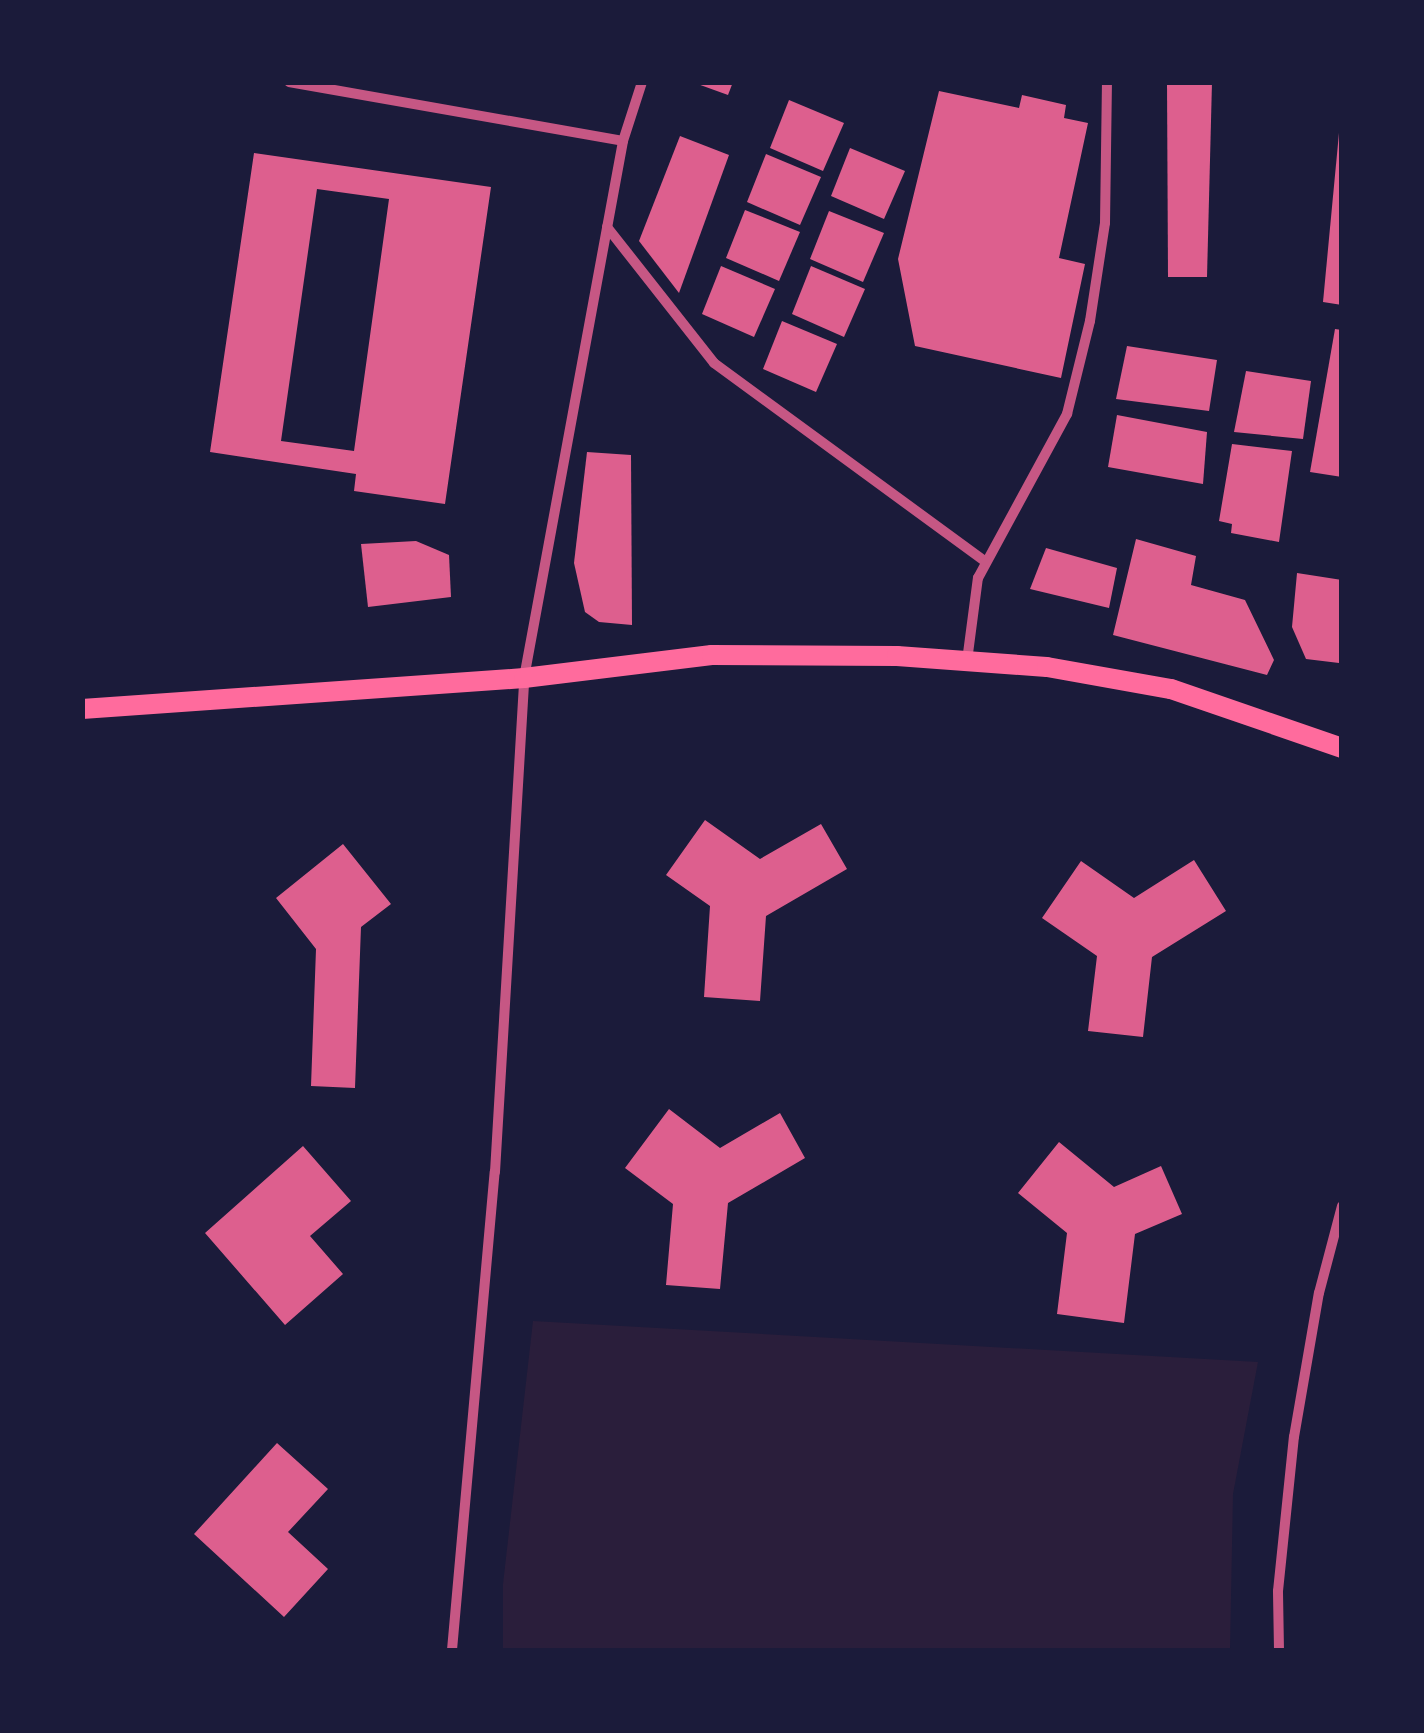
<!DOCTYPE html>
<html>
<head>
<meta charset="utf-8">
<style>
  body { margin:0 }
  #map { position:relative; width:1424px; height:1733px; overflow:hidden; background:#1b1b3a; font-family:Roboto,sans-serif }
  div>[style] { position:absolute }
  .green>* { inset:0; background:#2a1e3b }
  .building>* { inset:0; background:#dd5f8e }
  .minor>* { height:10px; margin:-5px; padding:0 5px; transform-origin:5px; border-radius:5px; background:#c65784 }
  .secondary>* { height:20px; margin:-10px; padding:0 10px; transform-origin:10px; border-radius:10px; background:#ff6b9d }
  span { translate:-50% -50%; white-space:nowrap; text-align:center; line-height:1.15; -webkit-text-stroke:9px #1b1b3a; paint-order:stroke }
  .frame { position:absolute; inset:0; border:85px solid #1b1b3a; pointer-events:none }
</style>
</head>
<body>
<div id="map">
  <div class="green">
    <div style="clip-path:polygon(533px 1321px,1258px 1362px,1233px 1494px,1230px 1650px,503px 1650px,503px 1584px)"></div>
  </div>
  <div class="building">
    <div style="clip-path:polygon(692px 82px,733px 82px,728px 95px)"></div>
    <div style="clip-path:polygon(1167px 82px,1212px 82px,1207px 277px,1168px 277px)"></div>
    <div style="clip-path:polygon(939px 91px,1019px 108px,1022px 95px,1066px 105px,1064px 118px,1088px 123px,1059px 258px,1085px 264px,1061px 378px,915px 346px,898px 259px)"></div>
    <div style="clip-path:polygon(789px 100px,844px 123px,823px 171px,770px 148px)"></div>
    <div style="clip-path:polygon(1339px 133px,1342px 133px,1342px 305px,1323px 302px)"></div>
    <div style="clip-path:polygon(680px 136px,729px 155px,679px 293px,639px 241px)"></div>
    <div style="clip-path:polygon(850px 148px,905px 171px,884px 219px,831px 196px)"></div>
    <div style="clip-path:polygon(evenodd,254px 153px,491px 187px,445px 504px,354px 491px,356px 474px,210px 452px,254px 153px,317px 189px,389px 199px,354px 451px,281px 441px,317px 189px)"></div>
    <div style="clip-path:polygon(766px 154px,821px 177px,800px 225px,747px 202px)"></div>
    <div style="clip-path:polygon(745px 210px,800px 232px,779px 281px,726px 258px)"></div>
    <div style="clip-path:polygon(829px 211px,884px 233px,863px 282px,810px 259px)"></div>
    <div style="clip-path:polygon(721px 266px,775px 289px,754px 337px,702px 314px)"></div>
    <div style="clip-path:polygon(811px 266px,865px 289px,844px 337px,792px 314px)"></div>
    <div style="clip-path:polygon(782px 321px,837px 344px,816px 392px,763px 369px)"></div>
    <div style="clip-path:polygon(1335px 329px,1342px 330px,1342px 477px,1310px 472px)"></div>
    <div style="clip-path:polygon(1127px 346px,1217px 360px,1209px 411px,1116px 399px)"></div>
    <div style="clip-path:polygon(1246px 371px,1311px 381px,1303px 439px,1234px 432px)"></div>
    <div style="clip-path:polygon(1117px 415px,1207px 432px,1203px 484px,1108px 467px)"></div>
    <div style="clip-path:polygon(1232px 444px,1292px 451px,1279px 542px,1231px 533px,1232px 524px,1219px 521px)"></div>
    <div style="clip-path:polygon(587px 452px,631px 455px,632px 625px,599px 622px,585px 612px,574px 563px)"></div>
    <div style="clip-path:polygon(1136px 539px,1196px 556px,1191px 585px,1245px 600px,1274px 660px,1267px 675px,1113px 635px)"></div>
    <div style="clip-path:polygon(416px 541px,449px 555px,451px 597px,368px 607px,361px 544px)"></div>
    <div style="clip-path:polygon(1046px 548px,1117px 568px,1109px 608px,1030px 589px)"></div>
    <div style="clip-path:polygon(1297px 573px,1342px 580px,1339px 663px,1306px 659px,1292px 627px)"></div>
    <div style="clip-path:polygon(705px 820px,760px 859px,821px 824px,847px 869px,766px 916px,760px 1001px,704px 997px,710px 906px,666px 875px)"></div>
    <div style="clip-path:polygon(343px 844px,391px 904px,361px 927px,355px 1088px,311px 1086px,316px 949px,276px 898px)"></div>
    <div style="clip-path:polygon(1194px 860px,1226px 911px,1152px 957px,1143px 1037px,1088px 1031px,1097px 956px,1042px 918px,1081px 861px,1134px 898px)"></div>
    <div style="clip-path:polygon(669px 1109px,720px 1148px,780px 1113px,805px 1158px,728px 1203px,720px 1289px,666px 1285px,673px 1204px,625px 1168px)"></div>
    <div style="clip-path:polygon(1059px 1142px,1114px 1187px,1161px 1166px,1182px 1214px,1135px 1234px,1124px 1323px,1057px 1314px,1067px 1233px,1018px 1193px)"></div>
    <div style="clip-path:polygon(303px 1146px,351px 1201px,310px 1236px,343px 1274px,285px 1325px,205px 1233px)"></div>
    <div style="clip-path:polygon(277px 1443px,328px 1489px,288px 1532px,328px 1569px,284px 1617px,194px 1534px)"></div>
  </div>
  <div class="minor">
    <div style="left:289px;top:82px;width:339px;rotate:10deg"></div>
    <div style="left:607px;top:227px;width:173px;rotate:51.8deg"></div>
    <div style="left:714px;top:363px;width:337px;rotate:36.2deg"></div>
    <div style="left:967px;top:661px;width:84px;rotate:-82.5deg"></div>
    <div style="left:978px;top:578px;width:187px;rotate:-61.5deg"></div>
    <div style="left:1067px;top:414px;width:96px;rotate:-76.1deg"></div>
    <div style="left:1090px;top:321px;width:99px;rotate:-81.3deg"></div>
    <div style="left:1105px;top:223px;width:141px;rotate:-89.2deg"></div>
    <div style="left:452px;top:1650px;width:480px;rotate:-84.9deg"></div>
    <div style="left:495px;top:1172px;width:495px;rotate:-86.6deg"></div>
    <div style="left:524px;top:678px;width:546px;rotate:-79.55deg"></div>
    <div style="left:623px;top:141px;width:62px;rotate:-72.1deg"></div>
    <div style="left:1279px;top:1650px;width:59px;rotate:-91deg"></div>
    <div style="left:1278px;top:1591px;width:155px;rotate:-84.1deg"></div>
    <div style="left:1294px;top:1437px;width:146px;rotate:-80.2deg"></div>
    <div style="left:1319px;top:1293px;width:90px;rotate:-75.2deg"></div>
  </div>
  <div class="secondary">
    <div style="left:82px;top:709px;width:443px;rotate:-4deg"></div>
    <div style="left:524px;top:678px;width:189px;rotate:-7deg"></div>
    <div style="left:712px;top:655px;width:185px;rotate:0.3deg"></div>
    <div style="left:897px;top:656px;width:150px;rotate:4.2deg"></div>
    <div style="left:1047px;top:667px;width:126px;rotate:10.1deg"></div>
    <div style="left:1171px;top:689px;width:181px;rotate:19deg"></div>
  </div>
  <div class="frame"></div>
</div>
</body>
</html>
